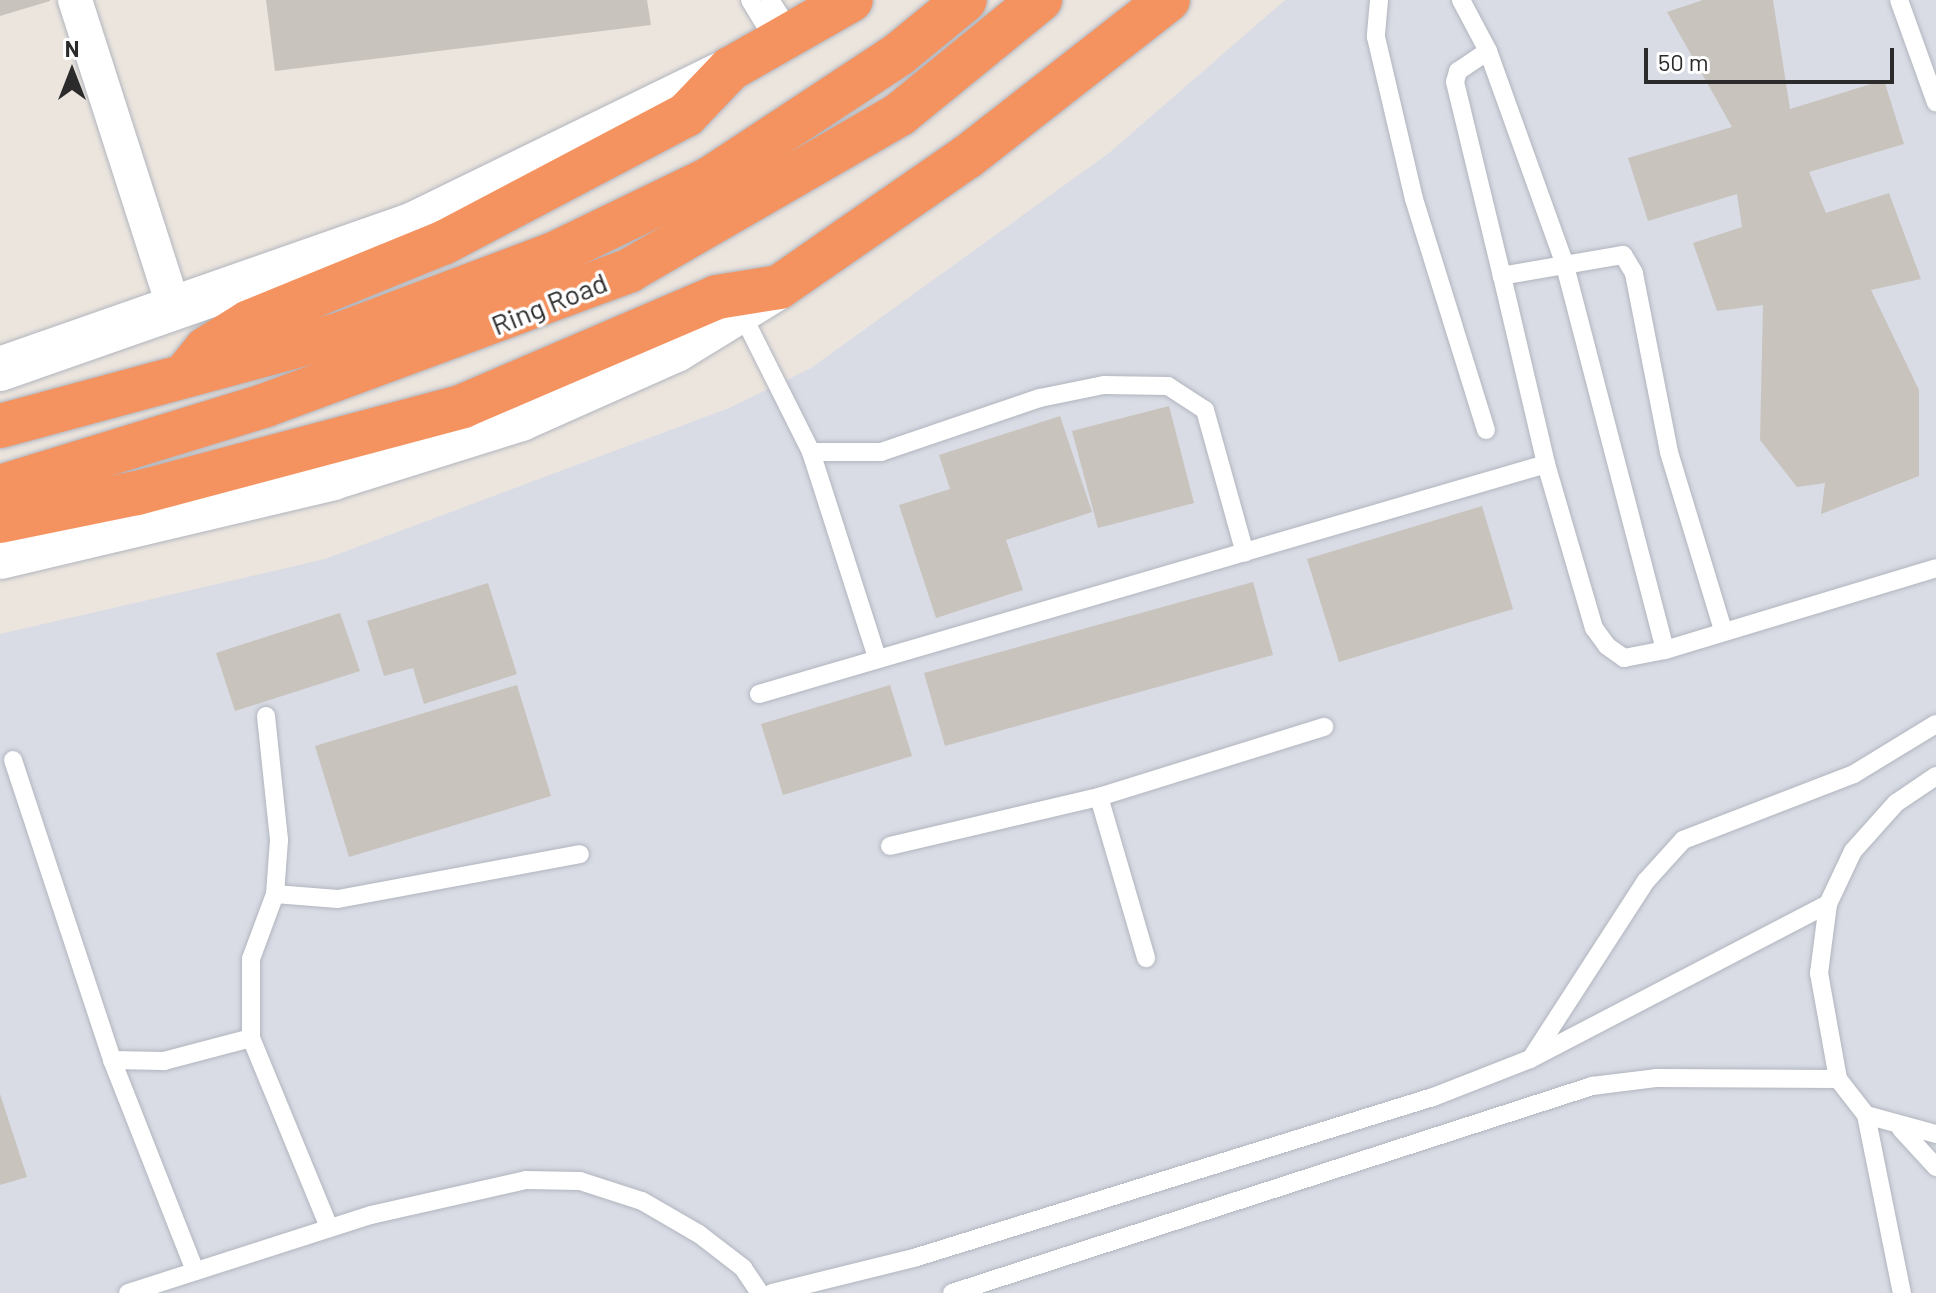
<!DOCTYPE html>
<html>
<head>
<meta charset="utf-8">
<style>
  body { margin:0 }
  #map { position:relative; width:1936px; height:1293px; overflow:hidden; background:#ece5de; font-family:Barlow,sans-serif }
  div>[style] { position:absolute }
  .airport>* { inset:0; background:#d9dce5 }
  .building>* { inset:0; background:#c8c3bc }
  .roads { filter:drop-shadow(0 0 2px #b1b5be) drop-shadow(0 0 2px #b1b5be) }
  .lane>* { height:18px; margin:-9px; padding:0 9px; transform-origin:9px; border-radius:9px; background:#fff }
  .street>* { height:34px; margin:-17px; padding:0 17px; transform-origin:17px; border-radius:17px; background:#fff }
  .secondary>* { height:44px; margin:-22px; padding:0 22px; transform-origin:22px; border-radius:22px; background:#fff }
  .highway>* { height:44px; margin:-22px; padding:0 22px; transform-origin:22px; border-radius:22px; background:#f59360 }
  span { translate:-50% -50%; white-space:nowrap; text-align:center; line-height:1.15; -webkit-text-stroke:7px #fff; paint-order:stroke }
  .street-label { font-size:28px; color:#2b2b2b }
  .north { position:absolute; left:32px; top:32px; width:80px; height:80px; -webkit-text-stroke:6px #fff; paint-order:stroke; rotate:0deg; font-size:22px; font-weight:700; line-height:32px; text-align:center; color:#2b2b2b }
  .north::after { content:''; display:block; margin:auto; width:28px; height:36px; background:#2b2b2b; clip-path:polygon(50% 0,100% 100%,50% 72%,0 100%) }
  .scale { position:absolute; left:1644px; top:48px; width:250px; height:36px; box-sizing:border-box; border:4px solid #2b2b2b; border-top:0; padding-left:10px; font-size:24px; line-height:28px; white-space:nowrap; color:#2b2b2b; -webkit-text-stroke:6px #fff; paint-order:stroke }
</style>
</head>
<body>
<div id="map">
  <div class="airport">
    <div style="clip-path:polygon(1285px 0,1936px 0,1936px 1293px,0 1293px,0 634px,325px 559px,729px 408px,811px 368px,1109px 153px)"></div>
  </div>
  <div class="building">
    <div style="clip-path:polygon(0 0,50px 0,50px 1px,0 16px)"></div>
    <div style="clip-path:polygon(266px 0,647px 0,651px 25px,275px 71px)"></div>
    <div style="clip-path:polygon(1703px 0,1773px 0,1790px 109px,1884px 80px,1904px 144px,1809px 172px,1826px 213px,1889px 193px,1921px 279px,1871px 290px,1919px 390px,1919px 476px,1821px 514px,1825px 483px,1797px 487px,1760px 440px,1763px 305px,1717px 311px,1693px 243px,1742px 227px,1737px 194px,1648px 221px,1628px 158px,1732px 127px,1667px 12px)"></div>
    <div style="clip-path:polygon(1169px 406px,1194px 503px,1098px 528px,1072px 431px)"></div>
    <div style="clip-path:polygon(1060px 416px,1092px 512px,1006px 540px,1023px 590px,936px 618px,899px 505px,950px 489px,939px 455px)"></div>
    <div style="clip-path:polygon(1482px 506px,1513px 609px,1339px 662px,1307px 559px)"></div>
    <div style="clip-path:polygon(1253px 582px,1273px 655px,945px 746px,924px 673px)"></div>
    <div style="clip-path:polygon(488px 583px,517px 674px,424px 704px,413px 668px,384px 676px,367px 621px)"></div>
    <div style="clip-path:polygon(340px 613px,360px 671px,235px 711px,216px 653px)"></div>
    <div style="clip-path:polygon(517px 685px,551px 796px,349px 857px,315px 746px)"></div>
    <div style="clip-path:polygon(890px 685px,912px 756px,783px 795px,761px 724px)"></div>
    <div style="clip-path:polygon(0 1094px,27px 1177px,0 1185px)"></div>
  </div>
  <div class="roads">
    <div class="lane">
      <div style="left:750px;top:0;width:50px;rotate:58.8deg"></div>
      <div style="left:770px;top:0;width:40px;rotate:57.1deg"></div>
      <div style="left:1379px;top:0;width:37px;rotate:95deg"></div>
      <div style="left:1376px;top:37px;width:166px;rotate:76.8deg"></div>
      <div style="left:1414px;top:199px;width:242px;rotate:72.7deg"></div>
      <div style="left:1461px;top:0;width:58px;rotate:62.1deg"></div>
      <div style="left:1488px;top:51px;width:224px;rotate:70.2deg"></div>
      <div style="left:1564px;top:262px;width:401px;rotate:75.4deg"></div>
      <div style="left:1899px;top:0;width:109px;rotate:70.2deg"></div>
      <div style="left:1488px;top:51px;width:36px;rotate:146deg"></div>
      <div style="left:1458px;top:71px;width:11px;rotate:105deg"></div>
      <div style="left:1455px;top:82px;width:200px;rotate:76.4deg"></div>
      <div style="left:742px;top:314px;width:154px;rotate:63.4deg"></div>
      <div style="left:811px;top:452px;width:212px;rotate:72.2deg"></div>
      <div style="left:811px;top:452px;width:70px"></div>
      <div style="left:881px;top:452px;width:168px;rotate:-18.8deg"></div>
      <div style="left:1040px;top:398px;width:65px;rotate:-11.5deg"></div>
      <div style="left:1104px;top:385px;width:64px;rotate:0.9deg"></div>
      <div style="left:1168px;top:386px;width:44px;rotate:33deg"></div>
      <div style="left:1205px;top:410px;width:148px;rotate:74.4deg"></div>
      <div style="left:1723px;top:630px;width:186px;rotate:-106.9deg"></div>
      <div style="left:1669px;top:452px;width:182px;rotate:-101.1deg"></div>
      <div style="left:1634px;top:273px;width:21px;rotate:-121deg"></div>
      <div style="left:1623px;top:255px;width:123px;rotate:170.2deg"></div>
      <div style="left:1502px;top:276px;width:193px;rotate:76.8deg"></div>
      <div style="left:1546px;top:464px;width:171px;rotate:73.7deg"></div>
      <div style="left:1594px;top:628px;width:22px;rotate:54deg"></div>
      <div style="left:1607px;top:646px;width:21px;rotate:35deg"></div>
      <div style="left:1624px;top:658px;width:42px;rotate:-11deg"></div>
      <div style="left:1665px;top:650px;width:283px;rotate:-16.8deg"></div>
      <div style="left:759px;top:694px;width:820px;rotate:-16.29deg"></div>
      <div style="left:266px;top:716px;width:125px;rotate:84deg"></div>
      <div style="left:279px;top:840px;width:54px;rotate:94.2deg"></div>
      <div style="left:275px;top:894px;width:69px;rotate:110.3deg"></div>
      <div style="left:251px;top:959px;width:79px;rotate:90deg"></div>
      <div style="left:251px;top:1038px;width:204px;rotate:67.6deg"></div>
      <div style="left:13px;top:760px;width:316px;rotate:71.7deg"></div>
      <div style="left:112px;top:1060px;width:227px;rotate:68.5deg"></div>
      <div style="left:1936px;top:776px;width:48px;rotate:146deg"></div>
      <div style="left:1896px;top:803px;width:64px;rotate:131.9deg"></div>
      <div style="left:1853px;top:851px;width:59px;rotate:115.3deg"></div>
      <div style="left:1828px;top:904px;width:70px;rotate:97.4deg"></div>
      <div style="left:1819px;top:973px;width:108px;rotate:79.8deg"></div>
      <div style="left:1838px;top:1079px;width:46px;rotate:52.1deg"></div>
      <div style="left:1866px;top:1115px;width:73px;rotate:15.2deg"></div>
      <div style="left:1099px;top:797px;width:168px;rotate:73.7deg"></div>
      <div style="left:890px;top:846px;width:215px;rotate:-13.2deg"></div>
      <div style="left:1099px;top:797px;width:236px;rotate:-17.3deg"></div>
      <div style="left:275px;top:894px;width:63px;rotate:4.5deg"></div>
      <div style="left:338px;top:899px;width:246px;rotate:-10.5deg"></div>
      <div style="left:1532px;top:1057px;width:210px;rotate:-57.1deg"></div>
      <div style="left:1646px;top:881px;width:55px;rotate:-47.9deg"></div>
      <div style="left:1683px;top:840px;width:183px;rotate:-21.1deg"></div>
      <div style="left:1854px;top:774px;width:96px;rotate:-31.4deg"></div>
      <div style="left:112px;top:1060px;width:52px;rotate:1.1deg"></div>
      <div style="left:164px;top:1061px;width:90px;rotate:-14.8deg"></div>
      <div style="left:1866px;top:1115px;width:182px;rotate:78.6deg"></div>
      <div style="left:1901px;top:1129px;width:52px;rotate:47.4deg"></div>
      <div style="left:128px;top:1293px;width:255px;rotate:-17.8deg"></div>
      <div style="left:371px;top:1215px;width:159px;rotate:-12.7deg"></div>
      <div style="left:526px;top:1180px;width:54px;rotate:1.1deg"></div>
      <div style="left:580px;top:1181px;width:65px;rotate:17.9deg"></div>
      <div style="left:642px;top:1201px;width:66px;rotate:30.1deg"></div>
      <div style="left:699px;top:1234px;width:56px;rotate:37.7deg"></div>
      <div style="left:743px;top:1268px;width:30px;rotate:56deg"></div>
      <div style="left:772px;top:1293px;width:149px;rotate:-13.9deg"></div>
      <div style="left:917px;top:1257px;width:540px;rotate:-17.23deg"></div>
      <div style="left:1433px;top:1097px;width:104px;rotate:-21.4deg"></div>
      <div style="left:1530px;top:1059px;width:336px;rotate:-27.5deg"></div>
      <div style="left:952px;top:1293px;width:673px;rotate:-17.92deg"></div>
      <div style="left:1592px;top:1086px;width:64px;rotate:-7.1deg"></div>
      <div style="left:1656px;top:1078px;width:182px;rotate:0.3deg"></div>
    </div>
    <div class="street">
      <div style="left:75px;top:0;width:327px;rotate:72.2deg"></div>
    </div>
    <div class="secondary">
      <div style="left:0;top:369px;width:441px;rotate:-19.3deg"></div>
      <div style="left:416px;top:223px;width:339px;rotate:-26deg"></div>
      <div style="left:0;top:557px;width:342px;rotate:-13.3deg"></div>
      <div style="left:333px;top:478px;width:197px;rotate:-17.4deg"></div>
      <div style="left:521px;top:419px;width:170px;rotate:-24deg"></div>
      <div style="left:676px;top:350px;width:121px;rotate:-31.5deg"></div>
    </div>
    <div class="highway">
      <div style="left:189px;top:370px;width:27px;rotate:-51deg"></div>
      <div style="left:206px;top:349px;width:51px;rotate:-32.1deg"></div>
      <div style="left:249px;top:322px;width:209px;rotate:-22.2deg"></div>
      <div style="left:443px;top:243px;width:275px;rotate:-27.8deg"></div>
      <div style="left:686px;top:115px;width:64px;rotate:-46.3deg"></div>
      <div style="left:730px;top:69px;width:139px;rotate:-29.7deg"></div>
      <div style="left:0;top:426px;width:350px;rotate:-15.1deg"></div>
      <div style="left:338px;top:335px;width:231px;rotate:-20.6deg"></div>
      <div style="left:554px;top:254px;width:174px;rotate:-25.8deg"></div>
      <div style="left:711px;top:178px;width:225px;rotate:-33.4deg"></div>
      <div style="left:899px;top:54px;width:85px;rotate:-39.3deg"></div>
      <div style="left:0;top:487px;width:278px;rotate:-17.1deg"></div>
      <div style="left:266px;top:405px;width:388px;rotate:-20.3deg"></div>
      <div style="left:630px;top:270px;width:312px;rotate:-30deg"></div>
      <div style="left:900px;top:114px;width:181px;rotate:-39.2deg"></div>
      <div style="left:0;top:521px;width:140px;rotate:-11.6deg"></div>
      <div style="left:137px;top:493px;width:337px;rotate:-14.9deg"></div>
      <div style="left:463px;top:406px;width:276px;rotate:-23.2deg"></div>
      <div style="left:717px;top:297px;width:63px;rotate:-9.2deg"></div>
      <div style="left:779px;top:287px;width:229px;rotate:-34.7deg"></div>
      <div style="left:967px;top:157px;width:255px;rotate:-38deg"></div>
    </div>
  </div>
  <div class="street-label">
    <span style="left:549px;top:303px;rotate:-22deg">Ring Road</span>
  </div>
  <div class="north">N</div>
  <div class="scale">50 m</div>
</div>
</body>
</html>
